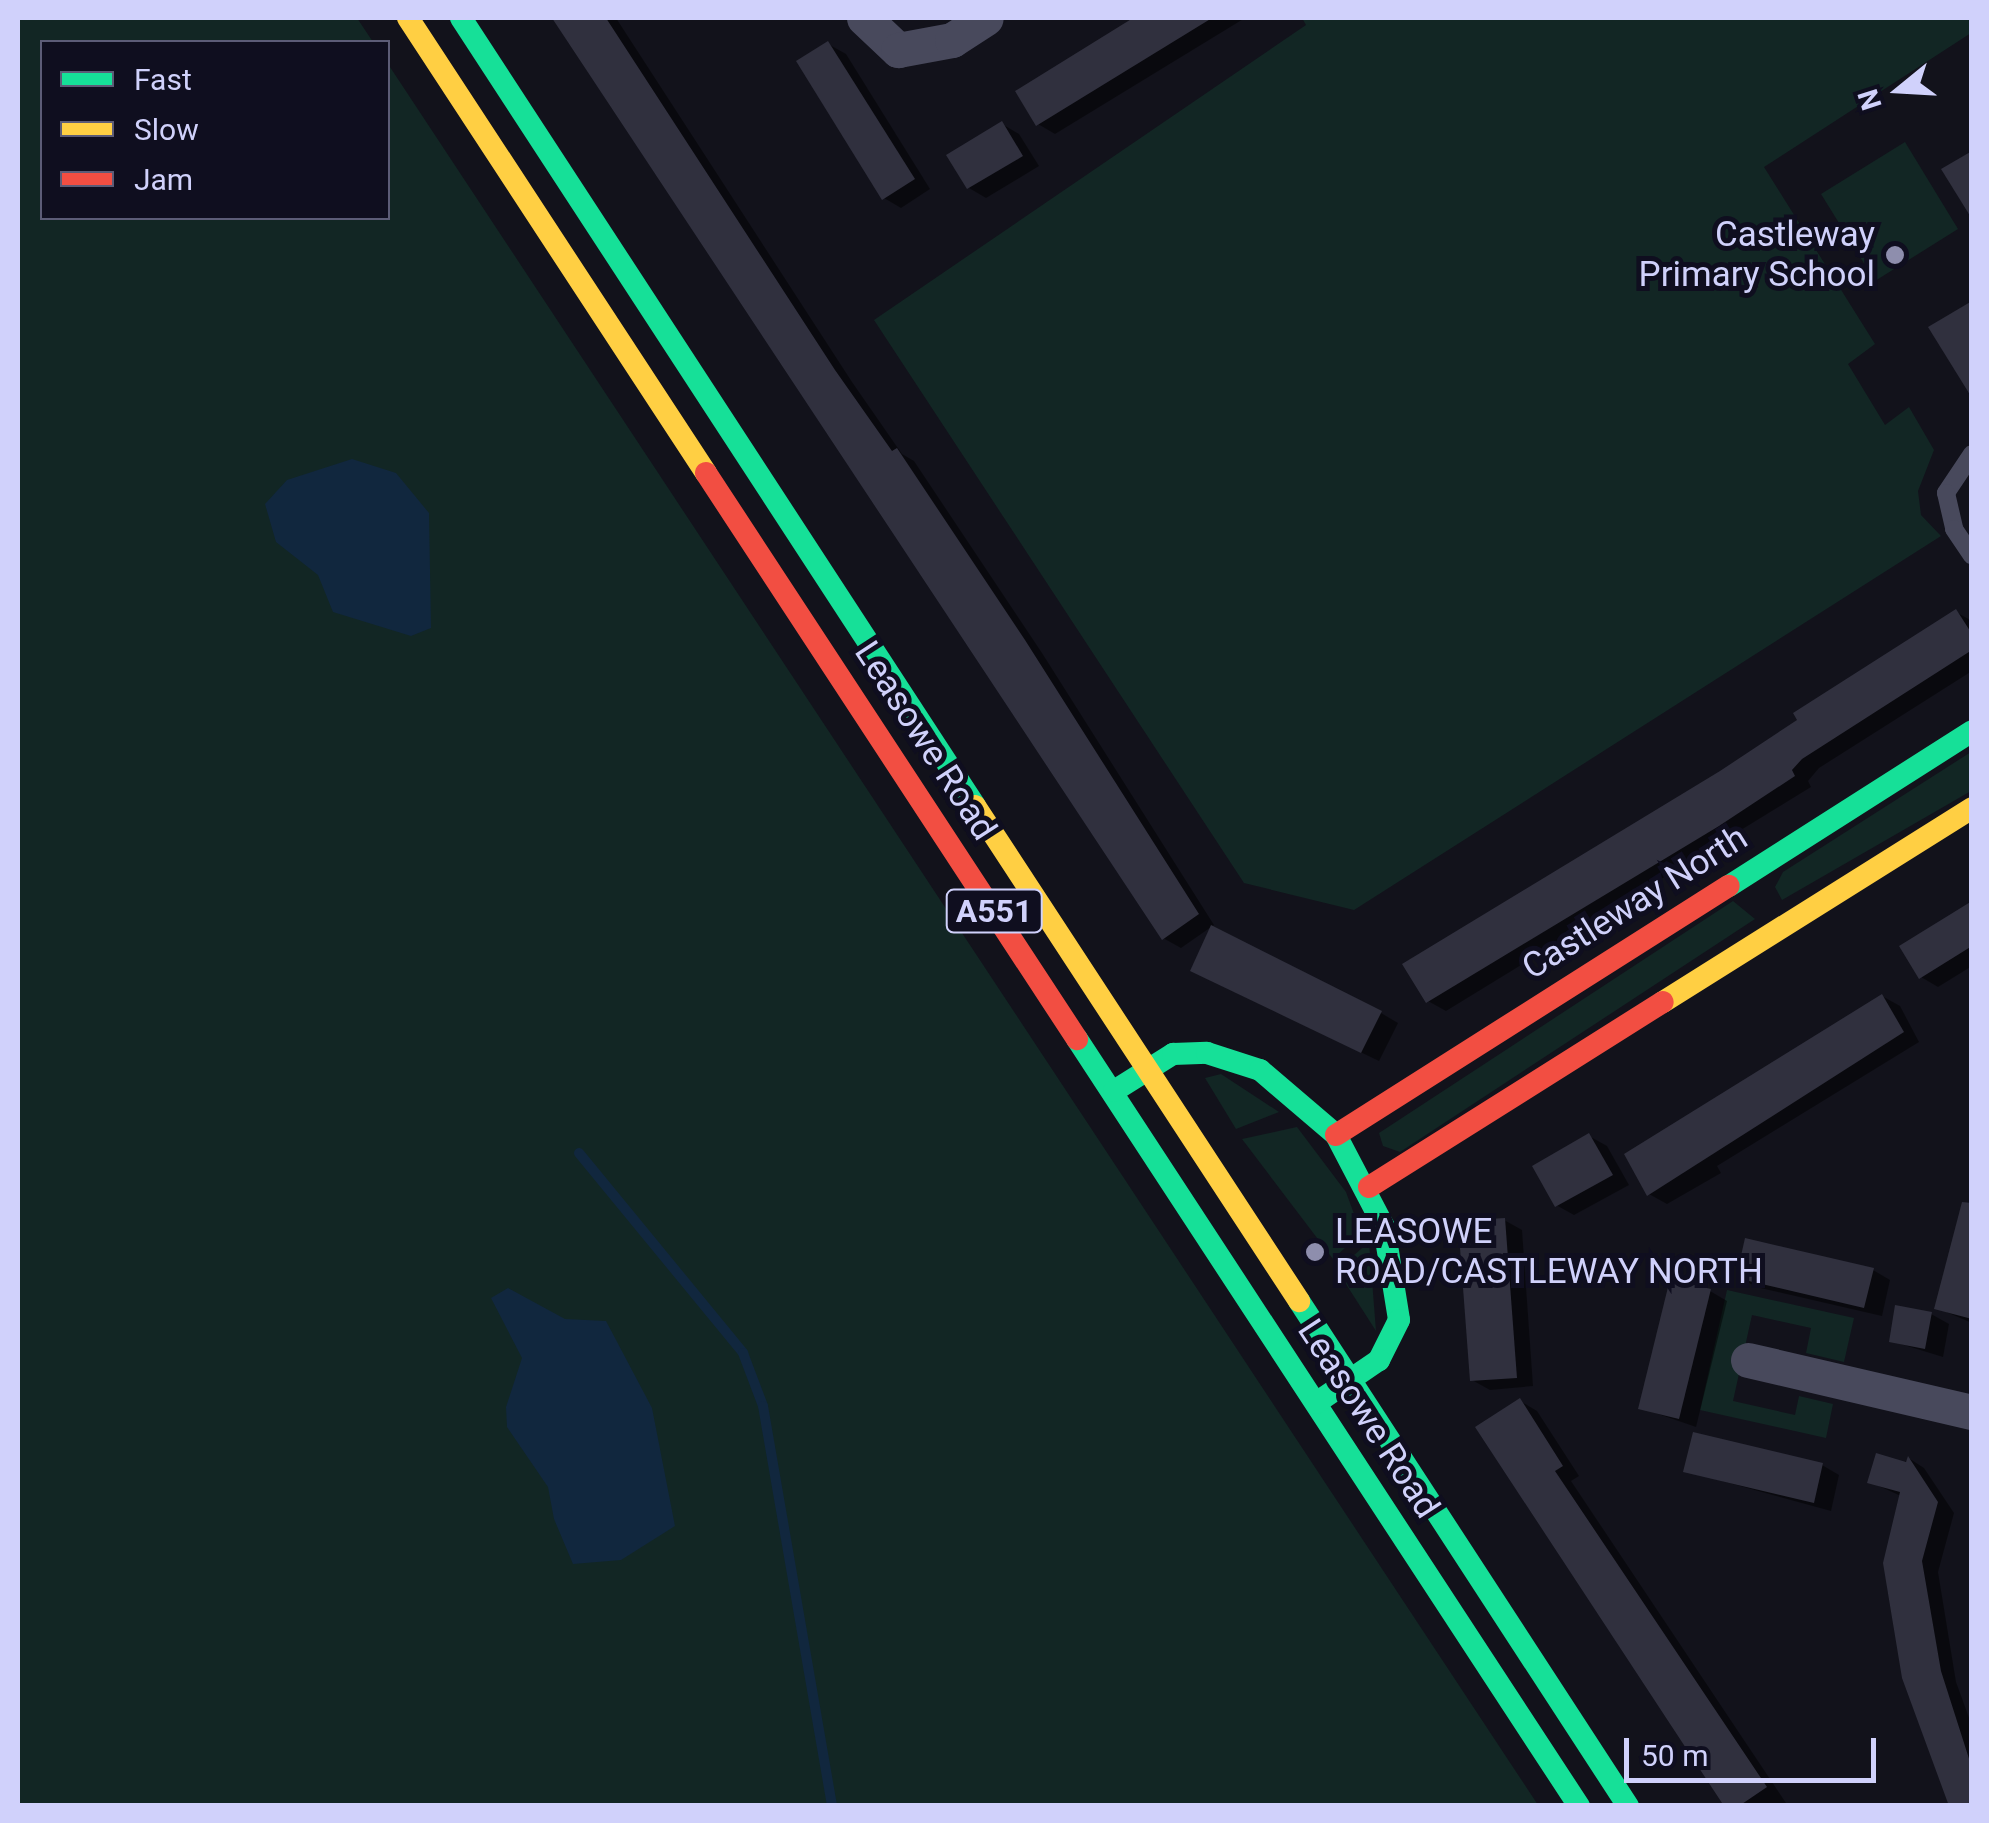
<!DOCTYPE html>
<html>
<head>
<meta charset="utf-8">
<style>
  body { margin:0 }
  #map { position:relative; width:1989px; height:1823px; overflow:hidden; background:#12121b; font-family:Roboto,sans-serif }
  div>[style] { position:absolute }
  .green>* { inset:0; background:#122624 }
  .water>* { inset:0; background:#11273e }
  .shadow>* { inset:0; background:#0007 }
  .stream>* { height:10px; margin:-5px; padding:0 5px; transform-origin:5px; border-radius:5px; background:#11273e }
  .building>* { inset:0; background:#30303e }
  .lane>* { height:18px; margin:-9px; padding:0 9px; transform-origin:9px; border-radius:9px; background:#48495c }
  .street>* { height:35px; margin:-17.5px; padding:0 17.5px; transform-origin:17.5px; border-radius:17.5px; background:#48495c }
  .fast>* { height:22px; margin:-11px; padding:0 11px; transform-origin:11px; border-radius:11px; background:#16e098 }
  .slow>* { height:22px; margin:-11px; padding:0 11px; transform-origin:11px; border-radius:11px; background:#ffcf43 }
  .jam>* { height:22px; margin:-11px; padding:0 11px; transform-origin:11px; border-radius:11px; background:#f24e42 }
  .dots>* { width:28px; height:28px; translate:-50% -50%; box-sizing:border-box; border:5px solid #0f0e1f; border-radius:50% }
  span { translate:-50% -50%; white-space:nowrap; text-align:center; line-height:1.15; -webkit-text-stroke:10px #0f0e1f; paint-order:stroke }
  .shield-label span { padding:2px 8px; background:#0f0e1f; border:2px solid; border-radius:8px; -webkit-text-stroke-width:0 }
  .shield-label { font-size:32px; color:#d0d1fb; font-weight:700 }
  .poi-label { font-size:35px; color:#d0d1fb }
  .right { translate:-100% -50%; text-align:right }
  .left { translate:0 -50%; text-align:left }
  .street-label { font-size:35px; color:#d0d1fb }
  .frame { position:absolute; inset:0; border:20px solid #d0d1fb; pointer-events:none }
  .legend { position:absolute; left:40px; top:40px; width:350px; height:180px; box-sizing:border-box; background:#0f0e1f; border:2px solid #5c5c77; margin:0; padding:12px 18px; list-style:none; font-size:30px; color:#d0d1fb }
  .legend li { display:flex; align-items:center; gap:20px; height:50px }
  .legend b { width:50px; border:2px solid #5c5c77 }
  .north { position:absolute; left:1849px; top:40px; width:100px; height:100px; -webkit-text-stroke:8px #0f0e1f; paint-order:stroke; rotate:252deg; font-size:28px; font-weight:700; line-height:40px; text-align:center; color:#d0d1fb }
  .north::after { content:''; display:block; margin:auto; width:35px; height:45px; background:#d0d1fb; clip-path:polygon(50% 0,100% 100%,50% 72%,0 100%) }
  .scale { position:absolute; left:1624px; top:1738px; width:252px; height:45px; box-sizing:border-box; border:5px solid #d0d1fb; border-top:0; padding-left:12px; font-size:30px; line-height:35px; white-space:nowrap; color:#d0d1fb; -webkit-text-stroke:8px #0f0e1f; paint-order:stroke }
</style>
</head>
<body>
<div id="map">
  <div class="green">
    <div style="clip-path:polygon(18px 18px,357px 18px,373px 42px,42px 42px,42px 218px,388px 218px,388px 64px,1538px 1805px,18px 1805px)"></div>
    <div style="clip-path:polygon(1302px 18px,1971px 18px,1971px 33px,1764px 167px,1875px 344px,1848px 364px,1885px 425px,1909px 407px,1934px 450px,1918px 491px,1921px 515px,1941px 536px,1354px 910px,1244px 883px,874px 320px,1306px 25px)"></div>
    <div style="clip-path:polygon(1905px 142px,1958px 229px,1875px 281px,1821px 194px)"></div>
    <div style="clip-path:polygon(1971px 752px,1971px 791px,1782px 900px,1775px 887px,1783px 872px)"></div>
    <div style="clip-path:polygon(1733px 901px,1755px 919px,1400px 1152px,1383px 1146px,1379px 1133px)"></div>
    <div style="clip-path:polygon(1221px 1074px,1279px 1112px,1236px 1129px,1205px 1078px)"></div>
    <div style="clip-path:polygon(1297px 1127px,1346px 1192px,1361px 1233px,1333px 1259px,1242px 1139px)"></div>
    <div style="clip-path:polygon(1369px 1242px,1376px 1331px,1337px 1270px)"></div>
    <div style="clip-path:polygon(1727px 1290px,1854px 1318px,1844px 1362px,1806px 1353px,1811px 1328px,1752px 1315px,1733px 1401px,1795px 1415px,1799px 1396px,1833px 1404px,1826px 1438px,1700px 1410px)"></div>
  </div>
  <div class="water">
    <div style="clip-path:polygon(352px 459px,396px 473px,429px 513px,431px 628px,411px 636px,333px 612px,318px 575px,276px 542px,265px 504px,287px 480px)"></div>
    <div style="clip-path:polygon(508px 1288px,565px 1319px,606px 1321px,652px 1408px,675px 1526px,621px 1560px,573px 1564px,554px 1519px,548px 1487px,507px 1427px,506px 1407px,522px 1358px,491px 1298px)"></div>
  </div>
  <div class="shadow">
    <div style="clip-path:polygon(555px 18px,616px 18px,852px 382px,902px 454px,914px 461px,1042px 653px,1214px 925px,1181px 948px,1163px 938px)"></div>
    <div style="clip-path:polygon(1139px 18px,1245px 18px,1055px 134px,1038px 124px,1019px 92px)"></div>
    <div style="clip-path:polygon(828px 44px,846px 54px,930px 189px,901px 208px,884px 198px)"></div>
    <div style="clip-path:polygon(1002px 124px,1019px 134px,1039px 166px,986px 198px,969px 188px)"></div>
    <div style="clip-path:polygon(1956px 612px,1972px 621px,1972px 671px,1819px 768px,1808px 781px,1811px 787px,1446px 1011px,1428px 1001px,1721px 773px)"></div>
    <div style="clip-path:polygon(1972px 903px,1972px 966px,1938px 987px,1921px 977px)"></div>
    <div style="clip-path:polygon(1210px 980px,1381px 1013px,1398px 1023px,1379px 1061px)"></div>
    <div style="clip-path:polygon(1882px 996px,1900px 1006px,1919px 1042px,1717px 1166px,1721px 1173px,1667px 1204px,1649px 1194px)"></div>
    <div style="clip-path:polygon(1589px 1136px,1607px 1146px,1629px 1185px,1574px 1215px,1556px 1205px)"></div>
    <div style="clip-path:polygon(1972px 1205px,1972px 1323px,1937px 1308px)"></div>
    <div style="clip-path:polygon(1504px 1220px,1522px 1230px,1533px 1386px,1490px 1390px,1472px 1380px)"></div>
    <div style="clip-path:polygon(1873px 1270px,1890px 1280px,1882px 1316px,1756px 1287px,1739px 1277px)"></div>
    <div style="clip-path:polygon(1710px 1291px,1727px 1301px,1696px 1427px,1641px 1408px)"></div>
    <div style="clip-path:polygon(1931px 1314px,1949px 1324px,1943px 1357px,1891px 1341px)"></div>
    <div style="clip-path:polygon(1520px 1401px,1537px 1411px,1579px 1476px,1571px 1481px,1788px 1806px,1728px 1806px,1479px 1428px)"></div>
    <div style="clip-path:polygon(1910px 1459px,1924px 1468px,1954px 1513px,1938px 1572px,1956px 1682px,1972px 1726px,1972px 1806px,1955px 1806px,1901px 1496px,1870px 1482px)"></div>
    <div style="clip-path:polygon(1822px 1465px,1839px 1475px,1831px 1511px,1686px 1471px)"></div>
  </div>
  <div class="stream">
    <div style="left:579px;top:1153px;width:259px;rotate:50.6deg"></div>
    <div style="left:743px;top:1353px;width:57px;rotate:69.3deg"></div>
    <div style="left:763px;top:1406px;width:406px;rotate:80.2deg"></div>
  </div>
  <div class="building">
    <div style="clip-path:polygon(552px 18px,606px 18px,835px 370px,892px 451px,897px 448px,1025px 640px,1199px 914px,1162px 940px)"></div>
    <div style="clip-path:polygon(1133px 18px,1212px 18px,1036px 126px,1015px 91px)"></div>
    <div style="clip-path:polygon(828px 41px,915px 179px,882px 200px,796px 61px)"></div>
    <div style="clip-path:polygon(1002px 121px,1023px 156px,967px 189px,946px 155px)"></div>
    <div style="clip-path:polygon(1972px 151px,1972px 219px,1941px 169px)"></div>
    <div style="clip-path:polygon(1972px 301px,1972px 398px,1928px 327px)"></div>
    <div style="clip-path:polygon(1956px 609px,1972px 634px,1972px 650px,1802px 759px,1792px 770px,1795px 776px,1719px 826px,1426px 1003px,1402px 964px,1720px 771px,1797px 720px,1793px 713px)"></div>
    <div style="clip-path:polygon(1972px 901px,1972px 946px,1919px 979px,1899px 946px)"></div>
    <div style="clip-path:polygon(1211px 925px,1382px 1011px,1361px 1053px,1190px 971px)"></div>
    <div style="clip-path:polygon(1882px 994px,1904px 1032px,1647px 1196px,1624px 1154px)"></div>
    <div style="clip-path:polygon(1589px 1133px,1613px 1175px,1555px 1207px,1532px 1166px)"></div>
    <div style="clip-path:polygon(1962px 1202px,1972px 1203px,1972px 1319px,1934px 1309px)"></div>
    <div style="clip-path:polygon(1505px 1218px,1517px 1378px,1470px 1381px,1458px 1221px)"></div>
    <div style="clip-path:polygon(1745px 1238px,1874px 1268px,1864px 1308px,1736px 1278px)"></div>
    <div style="clip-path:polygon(1670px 1279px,1711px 1289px,1679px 1419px,1638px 1409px)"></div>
    <div style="clip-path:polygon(1895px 1305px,1932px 1312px,1925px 1349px,1889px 1342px)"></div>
    <div style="clip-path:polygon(1520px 1398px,1563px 1466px,1555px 1471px,1767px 1787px,1739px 1806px,1724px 1806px,1475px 1427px)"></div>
    <div style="clip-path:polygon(1693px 1432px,1823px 1463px,1814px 1503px,1683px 1472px)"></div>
    <div style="clip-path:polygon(1876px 1453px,1906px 1462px,1908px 1456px,1938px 1502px,1922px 1561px,1941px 1671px,1972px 1768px,1972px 1806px,1949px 1806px,1902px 1678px,1883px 1563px,1900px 1492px,1867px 1483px)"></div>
  </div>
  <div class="lane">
    <div style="left:1972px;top:454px;width:47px;rotate:123.7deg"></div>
    <div style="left:1946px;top:493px;width:37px;rotate:77deg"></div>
    <div style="left:1954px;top:529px;width:32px;rotate:56deg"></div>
  </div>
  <div class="street">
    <div style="left:864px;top:18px;width:47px;rotate:43.3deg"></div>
    <div style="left:898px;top:50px;width:55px;rotate:-10.5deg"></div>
    <div style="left:952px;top:40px;width:40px;rotate:-32.9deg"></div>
    <div style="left:1748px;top:1360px;width:230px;rotate:13.1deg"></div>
  </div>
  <div class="fast">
    <div style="left:461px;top:18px;width:941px;rotate:56.88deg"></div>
    <div style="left:1729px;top:886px;width:288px;rotate:-32.5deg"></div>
    <div style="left:1077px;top:1039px;width:917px;rotate:56.8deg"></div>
    <div style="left:1114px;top:1091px;width:70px;rotate:-32.1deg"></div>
    <div style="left:1173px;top:1054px;width:34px;rotate:-2deg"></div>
    <div style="left:1207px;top:1053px;width:56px;rotate:17.8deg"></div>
    <div style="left:1260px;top:1070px;width:100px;rotate:40.5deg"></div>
    <div style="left:1336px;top:1135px;width:104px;rotate:62.4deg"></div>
    <div style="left:1384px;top:1227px;width:94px;rotate:80.8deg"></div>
    <div style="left:1399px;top:1320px;width:45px;rotate:116.6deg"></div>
    <div style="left:1379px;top:1360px;width:76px;rotate:145.7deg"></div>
    <div style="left:1299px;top:1301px;width:603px;rotate:56.92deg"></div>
  </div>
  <div class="slow">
    <div style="left:408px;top:18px;width:544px;rotate:56.78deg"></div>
    <div style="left:975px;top:806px;width:592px;rotate:56.79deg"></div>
    <div style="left:1663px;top:1002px;width:365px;rotate:-32.1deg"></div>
  </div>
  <div class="jam">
    <div style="left:706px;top:473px;width:677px;rotate:56.76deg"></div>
    <div style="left:1336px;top:1135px;width:465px;rotate:-32.4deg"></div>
    <div style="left:1369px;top:1187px;width:347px;rotate:-32.2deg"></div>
  </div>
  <div class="dots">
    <div style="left:1895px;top:255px;background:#8e8ead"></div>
    <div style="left:1315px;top:1252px;background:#8e8ead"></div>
  </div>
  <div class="shield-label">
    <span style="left:994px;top:911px">A551</span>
  </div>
  <div class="poi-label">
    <span class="right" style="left:1875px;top:255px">Castleway<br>Primary School</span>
    <span class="left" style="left:1335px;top:1252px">LEASOWE<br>ROAD/CASTLEWAY NORTH</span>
  </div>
  <div class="street-label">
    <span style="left:925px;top:741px;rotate:57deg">Leasowe Road</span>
    <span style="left:1635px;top:903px;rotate:-32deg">Castleway North</span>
    <span style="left:1368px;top:1419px;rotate:57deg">Leasowe Road</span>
  </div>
  <div class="frame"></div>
  <ul class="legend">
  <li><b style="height:12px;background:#16e098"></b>Fast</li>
  <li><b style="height:12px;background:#ffcf43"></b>Slow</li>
  <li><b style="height:12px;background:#f24e42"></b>Jam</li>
  </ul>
  <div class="north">N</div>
  <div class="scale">50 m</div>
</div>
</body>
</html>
